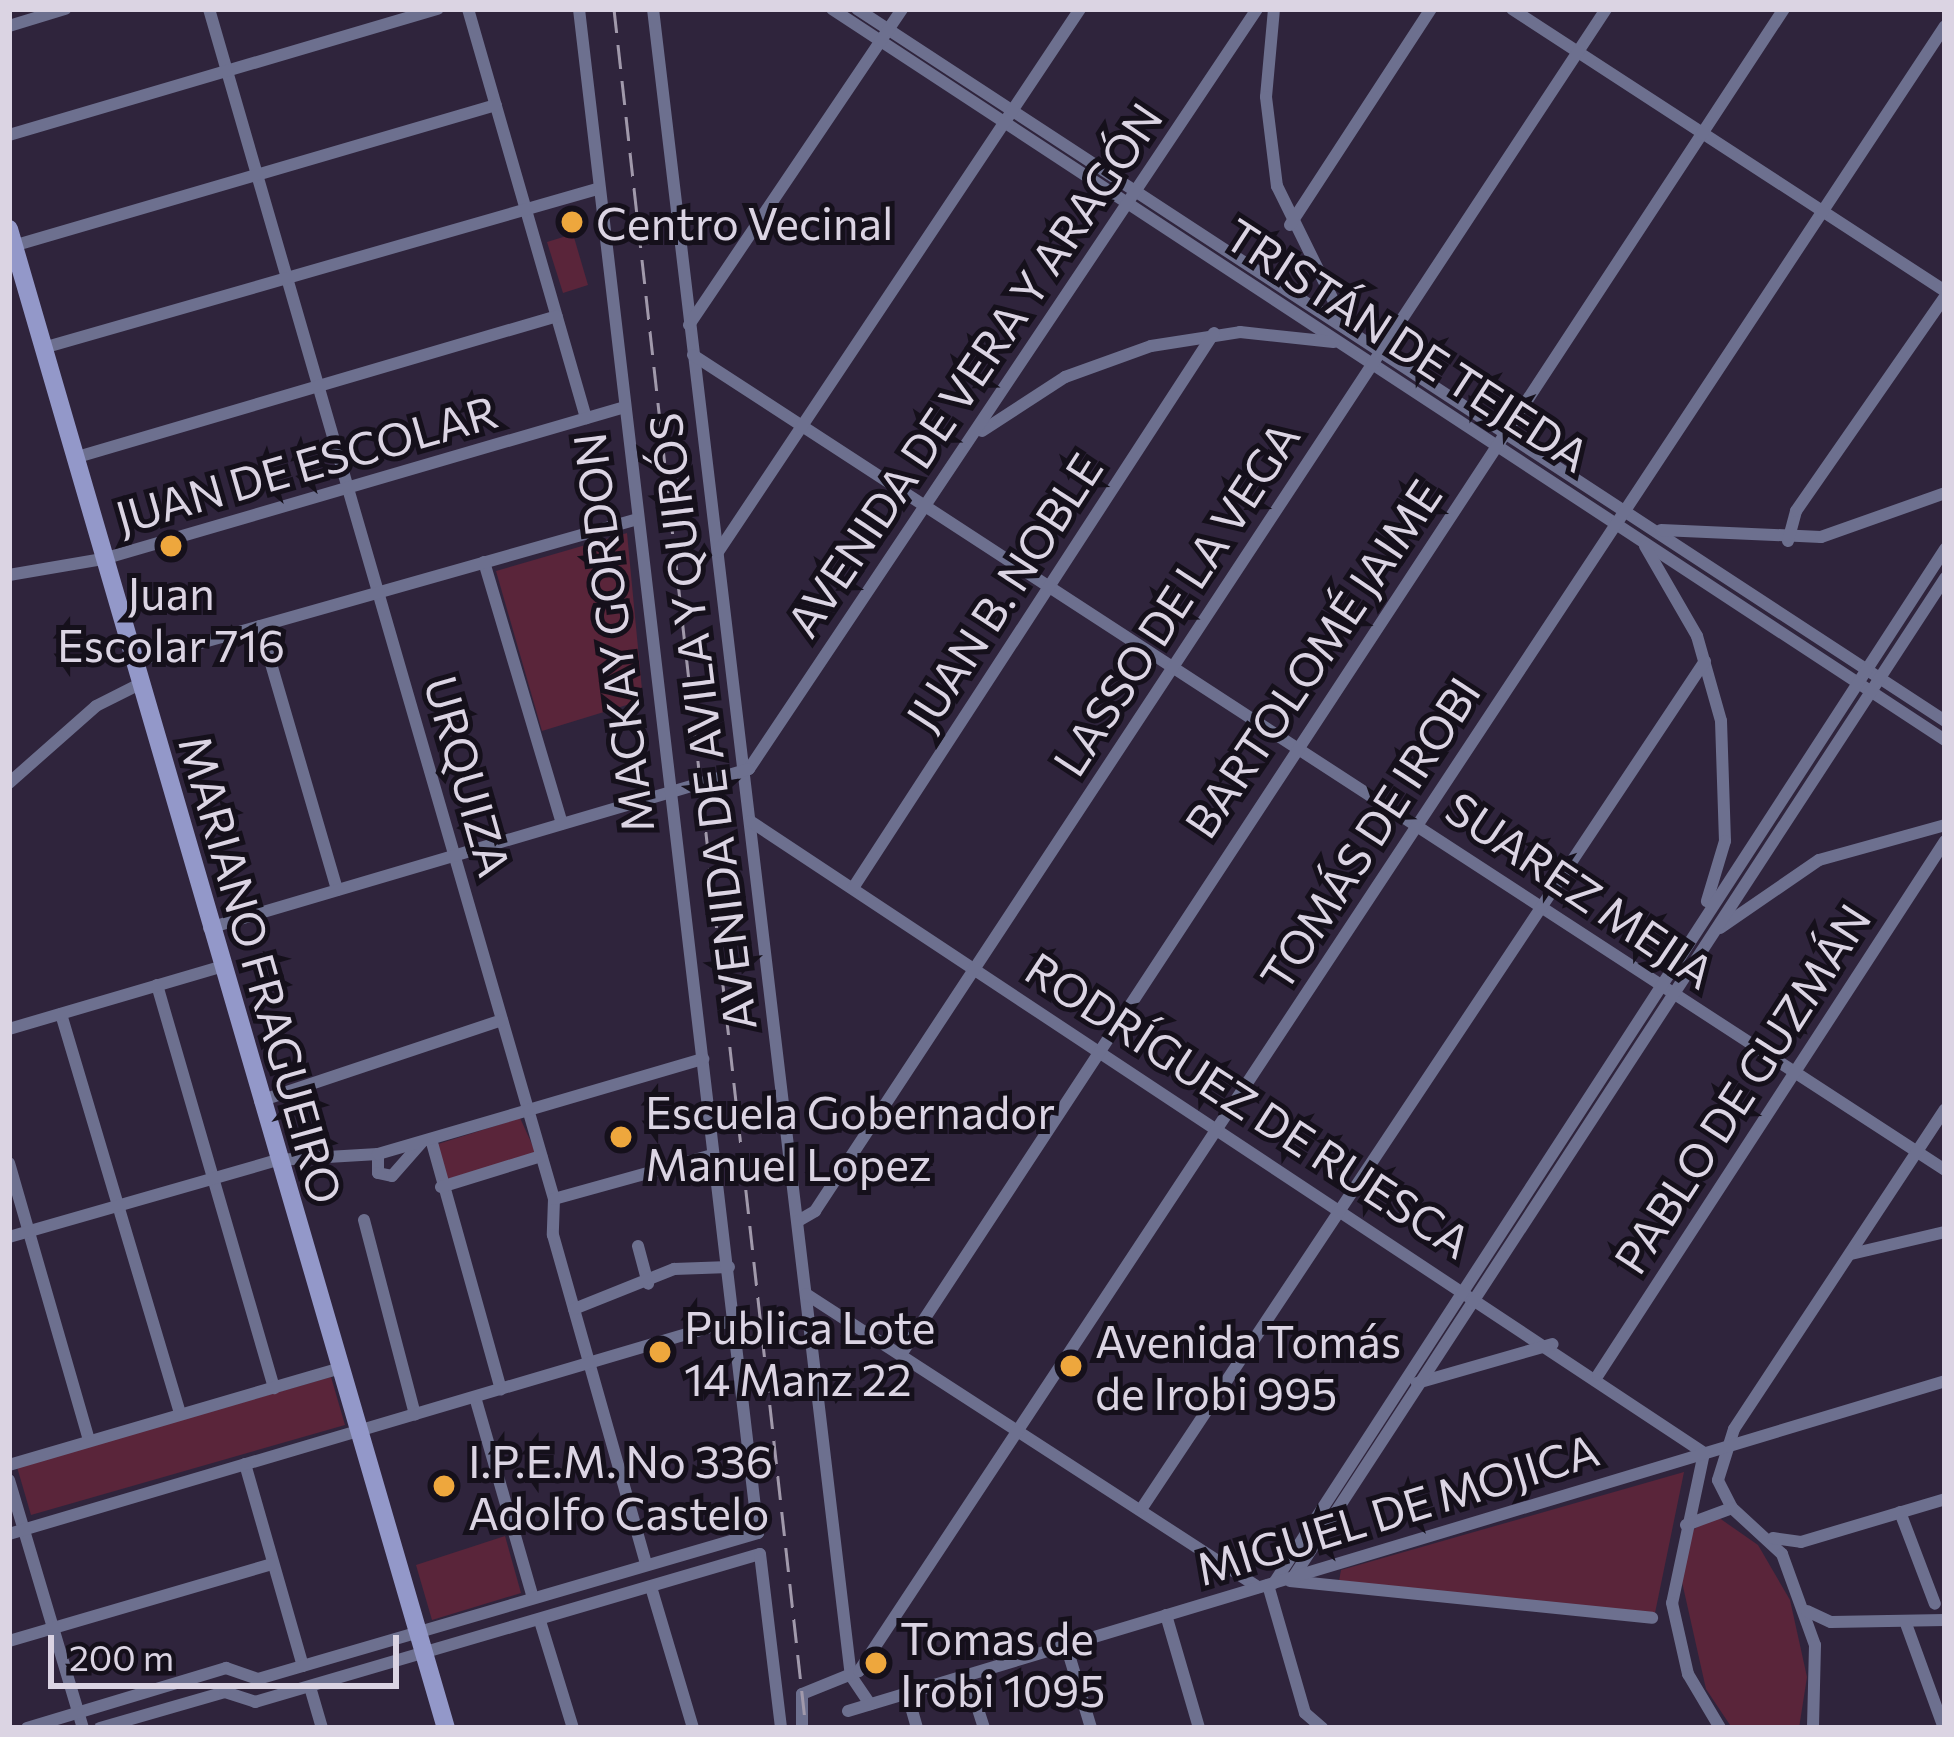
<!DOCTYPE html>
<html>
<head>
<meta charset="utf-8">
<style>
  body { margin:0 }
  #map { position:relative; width:1954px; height:1737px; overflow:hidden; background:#2f243c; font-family:Commissioner,sans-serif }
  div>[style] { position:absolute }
  .green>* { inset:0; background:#5a253a }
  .street>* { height:12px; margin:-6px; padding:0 6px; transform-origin:6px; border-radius:6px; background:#6d708f }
  .secondary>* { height:18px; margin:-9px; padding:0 9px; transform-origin:9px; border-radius:9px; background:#9398c9 }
  .rail>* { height:3px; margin-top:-1.5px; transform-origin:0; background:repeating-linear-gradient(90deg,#a199ab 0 24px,transparent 0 36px) }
  .dots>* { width:33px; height:33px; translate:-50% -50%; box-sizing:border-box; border:6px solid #15101b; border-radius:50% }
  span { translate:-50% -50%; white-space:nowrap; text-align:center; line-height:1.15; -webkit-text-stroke:10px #15101b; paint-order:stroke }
  .poi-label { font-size:45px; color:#dbd4e3 }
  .left { translate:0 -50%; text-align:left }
  .street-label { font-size:45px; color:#dbd4e3 }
  .frame { position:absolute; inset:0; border:12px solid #dbd4e3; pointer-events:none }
  .scale { position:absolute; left:48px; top:1635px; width:351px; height:54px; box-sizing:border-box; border:6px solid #dbd4e3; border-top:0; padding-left:15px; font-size:36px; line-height:42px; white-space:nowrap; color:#dbd4e3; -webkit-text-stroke:9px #15101b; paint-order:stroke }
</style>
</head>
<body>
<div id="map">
  <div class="green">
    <div style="clip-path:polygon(573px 234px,588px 285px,563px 293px,547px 242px)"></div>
    <div style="clip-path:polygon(627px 533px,643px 700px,542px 731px,496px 571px)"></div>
    <div style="clip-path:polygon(520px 1118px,536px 1153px,444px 1180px,438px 1144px)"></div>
    <div style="clip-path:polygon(331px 1377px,345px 1425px,31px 1515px,17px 1467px)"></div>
    <div style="clip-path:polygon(1684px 1472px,1655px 1613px,1339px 1581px,1341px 1570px)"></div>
    <div style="clip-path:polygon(1715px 1515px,1758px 1545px,1790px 1600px,1807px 1677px,1799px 1728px,1732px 1728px,1706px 1689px,1680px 1573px,1693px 1530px)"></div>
    <div style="clip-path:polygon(505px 1536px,521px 1593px,432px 1620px,416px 1565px)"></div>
  </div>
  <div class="street">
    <div style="left:209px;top:9px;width:1239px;rotate:73.83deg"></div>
    <div style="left:554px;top:1199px;width:36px;rotate:92deg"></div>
    <div style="left:553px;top:1235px;width:342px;rotate:74.2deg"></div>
    <div style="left:468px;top:9px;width:426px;rotate:73.9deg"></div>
    <div style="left:653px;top:9px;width:1679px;rotate:83.23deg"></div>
    <div style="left:851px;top:1676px;width:34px;rotate:56deg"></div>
    <div style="left:832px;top:9px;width:1332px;rotate:33.3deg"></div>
    <div style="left:857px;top:9px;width:1300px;rotate:33.2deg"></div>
    <div style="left:1274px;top:9px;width:88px;rotate:95.2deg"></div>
    <div style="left:1266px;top:97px;width:90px;rotate:83deg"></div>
    <div style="left:1277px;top:186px;width:149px;rotate:63.8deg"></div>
    <div style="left:1512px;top:9px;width:517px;rotate:33.07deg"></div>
    <div style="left:9px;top:26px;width:59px;rotate:-16.9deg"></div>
    <div style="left:9px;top:135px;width:447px;rotate:-16.4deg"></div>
    <div style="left:1290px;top:225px;width:258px;rotate:-56.9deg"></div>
    <div style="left:13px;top:246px;width:503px;rotate:-16.27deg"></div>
    <div style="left:689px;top:325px;width:381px;rotate:-56deg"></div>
    <div style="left:43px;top:348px;width:576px;rotate:-16.01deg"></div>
    <div style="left:693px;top:355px;width:1494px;rotate:33.06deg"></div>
    <div style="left:982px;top:431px;width:99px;rotate:-33deg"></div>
    <div style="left:1065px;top:377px;width:91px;rotate:-19.8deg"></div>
    <div style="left:1151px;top:346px;width:90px;rotate:-8.9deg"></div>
    <div style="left:1240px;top:332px;width:94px;rotate:6.1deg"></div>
    <div style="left:74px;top:458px;width:503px;rotate:-16.38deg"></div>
    <div style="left:1661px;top:530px;width:160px;rotate:2.5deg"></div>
    <div style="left:1821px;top:537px;width:132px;rotate:-19.5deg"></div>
    <div style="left:1788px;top:541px;width:31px;rotate:-75deg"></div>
    <div style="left:1796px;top:511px;width:261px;rotate:-55.2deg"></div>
    <div style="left:1645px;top:546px;width:104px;rotate:60deg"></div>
    <div style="left:1697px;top:636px;width:88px;rotate:74.2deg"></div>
    <div style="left:1721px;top:721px;width:120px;rotate:88.1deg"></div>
    <div style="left:1725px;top:841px;width:63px;rotate:106.7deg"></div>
    <div style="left:718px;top:552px;width:653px;rotate:-56.31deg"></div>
    <div style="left:484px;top:562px;width:273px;rotate:73.4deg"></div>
    <div style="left:9px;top:575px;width:95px;rotate:-9.7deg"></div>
    <div style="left:103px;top:559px;width:540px;rotate:-16.25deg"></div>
    <div style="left:260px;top:626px;width:275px;rotate:73.7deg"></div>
    <div style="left:133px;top:662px;width:521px;rotate:-15.82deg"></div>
    <div style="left:749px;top:769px;width:914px;rotate:-56.24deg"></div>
    <div style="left:9px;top:783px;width:116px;rotate:-41.5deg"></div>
    <div style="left:96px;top:706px;width:47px;rotate:-26.6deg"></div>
    <div style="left:750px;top:821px;width:1144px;rotate:33.52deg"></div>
    <div style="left:853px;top:888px;width:662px;rotate:-56.96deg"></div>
    <div style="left:209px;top:928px;width:563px;rotate:-16.41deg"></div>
    <div style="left:1720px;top:928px;width:120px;rotate:-34.5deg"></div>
    <div style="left:1819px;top:860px;width:131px;rotate:-15.5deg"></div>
    <div style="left:157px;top:985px;width:420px;rotate:73.8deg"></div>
    <div style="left:61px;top:1014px;width:417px;rotate:73.4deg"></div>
    <div style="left:9px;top:1029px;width:220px;rotate:-16.4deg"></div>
    <div style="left:260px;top:1101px;width:255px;rotate:-18.5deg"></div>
    <div style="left:431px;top:1139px;width:260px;rotate:74.4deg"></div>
    <div style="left:378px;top:1154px;width:19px;rotate:90deg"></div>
    <div style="left:378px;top:1173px;width:14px;rotate:12deg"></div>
    <div style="left:392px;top:1176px;width:44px;rotate:-48.7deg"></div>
    <div style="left:9px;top:1163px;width:289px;rotate:73.9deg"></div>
    <div style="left:441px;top:1187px;width:105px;rotate:-17.2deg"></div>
    <div style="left:554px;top:1199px;width:165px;rotate:-15.5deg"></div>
    <div style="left:364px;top:1220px;width:201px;rotate:75.3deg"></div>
    <div style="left:798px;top:1221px;width:20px;rotate:-30deg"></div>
    <div style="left:815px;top:1211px;width:1439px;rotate:-56.65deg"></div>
    <div style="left:9px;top:1237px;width:279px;rotate:-16deg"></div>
    <div style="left:277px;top:1160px;width:101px;rotate:-3.4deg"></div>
    <div style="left:378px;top:1154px;width:339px;rotate:-16.3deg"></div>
    <div style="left:638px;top:1246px;width:39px;rotate:75deg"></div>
    <div style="left:1851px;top:1254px;width:97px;rotate:-13.2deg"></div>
    <div style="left:806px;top:1294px;width:539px;rotate:32.95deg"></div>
    <div style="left:574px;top:1309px;width:108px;rotate:-21.8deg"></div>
    <div style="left:674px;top:1269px;width:55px;rotate:-2.1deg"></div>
    <div style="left:904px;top:1350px;width:1604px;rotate:-56.73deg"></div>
    <div style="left:1598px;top:1375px;width:637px;rotate:-56.98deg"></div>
    <div style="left:1417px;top:1383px;width:141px;rotate:-16deg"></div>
    <div style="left:475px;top:1397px;width:209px;rotate:73.9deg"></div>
    <div style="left:1704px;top:1453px;width:153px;rotate:102deg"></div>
    <div style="left:1672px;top:1603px;width:73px;rotate:77.3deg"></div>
    <div style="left:1688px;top:1674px;width:63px;rotate:59.3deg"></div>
    <div style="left:245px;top:1464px;width:210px;rotate:74deg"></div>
    <div style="left:9px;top:1465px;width:343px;rotate:-16.3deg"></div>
    <div style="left:9px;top:1480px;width:259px;rotate:73.4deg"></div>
    <div style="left:1142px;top:1508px;width:1017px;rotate:-56.39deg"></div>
    <div style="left:1732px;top:1508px;width:31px;rotate:-117deg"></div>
    <div style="left:1718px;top:1480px;width:53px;rotate:-72.6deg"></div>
    <div style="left:1734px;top:1429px;width:383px;rotate:-56.6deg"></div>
    <div style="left:1900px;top:1512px;width:98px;rotate:69.2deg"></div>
    <div style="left:1686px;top:1525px;width:49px;rotate:-20.3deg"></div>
    <div style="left:1732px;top:1508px;width:68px;rotate:42.6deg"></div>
    <div style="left:1782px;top:1554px;width:97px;rotate:70.1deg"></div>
    <div style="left:1815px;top:1645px;width:83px;rotate:91.4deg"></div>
    <div style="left:9px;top:1534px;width:756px;rotate:-16.45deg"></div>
    <div style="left:1773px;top:1538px;width:28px;rotate:8deg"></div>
    <div style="left:1801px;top:1542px;width:150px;rotate:-16.6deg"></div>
    <div style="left:1294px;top:1576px;width:1192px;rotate:-56.88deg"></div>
    <div style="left:1290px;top:1581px;width:364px;rotate:5.8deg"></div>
    <div style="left:1274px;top:1583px;width:1233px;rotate:-57.02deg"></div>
    <div style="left:1268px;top:1585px;width:133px;rotate:73.9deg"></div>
    <div style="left:1305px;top:1713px;width:23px;rotate:41deg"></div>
    <div style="left:651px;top:1587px;width:147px;rotate:73.4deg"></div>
    <div style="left:1807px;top:1611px;width:26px;rotate:25deg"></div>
    <div style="left:1831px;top:1622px;width:114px;rotate:-1deg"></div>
    <div style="left:1166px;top:1615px;width:118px;rotate:73.7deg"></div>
    <div style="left:540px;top:1621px;width:112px;rotate:72.9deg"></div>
    <div style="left:1905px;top:1621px;width:114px;rotate:70deg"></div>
    <div style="left:9px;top:1641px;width:275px;rotate:-16.3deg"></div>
    <div style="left:1066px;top:1645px;width:87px;rotate:73.2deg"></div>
    <div style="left:967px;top:1675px;width:56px;rotate:72.2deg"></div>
    <div style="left:310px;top:1687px;width:43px;rotate:73.7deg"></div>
    <div style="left:907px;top:1693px;width:36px;rotate:74deg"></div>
    <div style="left:848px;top:1711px;width:1146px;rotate:-16.74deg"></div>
    <div style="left:27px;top:1728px;width:208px;rotate:-16.8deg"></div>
    <div style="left:226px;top:1668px;width:34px;rotate:19deg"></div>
    <div style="left:258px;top:1679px;width:521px;rotate:-16.28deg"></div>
    <div style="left:758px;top:1533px;width:1534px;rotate:-96.7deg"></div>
    <div style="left:100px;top:1728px;width:130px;rotate:-16.1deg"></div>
    <div style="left:225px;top:1692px;width:32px;rotate:18deg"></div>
    <div style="left:255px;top:1702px;width:526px;rotate:-16.33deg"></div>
    <div style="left:760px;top:1554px;width:175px;rotate:83.1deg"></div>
    <div style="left:802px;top:1728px;width:34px;rotate:-90deg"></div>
    <div style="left:802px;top:1694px;width:61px;rotate:-22deg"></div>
    <div style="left:859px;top:1671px;width:1971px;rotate:-56.57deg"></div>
  </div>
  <div class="secondary">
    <div style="left:9px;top:229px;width:1561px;rotate:73.75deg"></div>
  </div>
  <div class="rail">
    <div style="left:614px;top:9px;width:1730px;rotate:83.63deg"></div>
  </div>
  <div class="dots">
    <div style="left:572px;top:222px;background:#eea73d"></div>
    <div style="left:171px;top:546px;background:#eea73d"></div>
    <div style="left:621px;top:1137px;background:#eea73d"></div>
    <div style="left:660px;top:1352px;background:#eea73d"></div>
    <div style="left:1071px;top:1366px;background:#eea73d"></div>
    <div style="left:444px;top:1486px;background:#eea73d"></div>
    <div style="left:876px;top:1663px;background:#eea73d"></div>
  </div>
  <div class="poi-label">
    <span class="left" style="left:596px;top:222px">Centro Vecinal</span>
    <span style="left:171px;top:618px">Juan<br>Escolar 716</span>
    <span class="left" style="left:645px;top:1137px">Escuela Gobernador<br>Manuel Lopez</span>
    <span class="left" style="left:684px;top:1352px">Publica Lote<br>14 Manz 22</span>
    <span class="left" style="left:1095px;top:1366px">Avenida Tomás<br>de Irobi 995</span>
    <span class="left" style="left:468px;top:1486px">I.P.E.M. No 336<br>Adolfo Castelo</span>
    <span class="left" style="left:900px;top:1663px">Tomas de<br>Irobi 1095</span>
  </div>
  <div class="street-label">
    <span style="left:1408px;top:344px;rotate:33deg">TRISTÁN DE TEJEDA</span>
    <span style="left:973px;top:369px;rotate:-56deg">AVENIDA DE VERA Y ARAGÓN</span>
    <span style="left:306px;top:463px;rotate:-16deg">JUAN DE ESCOLAR</span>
    <span style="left:1003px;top:591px;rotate:-57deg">JUAN B. NOBLE</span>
    <span style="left:1175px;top:598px;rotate:-57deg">LASSO DE LA VEGA</span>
    <span style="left:612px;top:633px;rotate:-97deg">MACKAY GORDON</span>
    <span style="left:1312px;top:658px;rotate:-56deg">BARTOLOMÉ JAIME</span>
    <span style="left:701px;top:722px;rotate:-97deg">AVENIDA DE AVILA Y QUIRÓS</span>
    <span style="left:469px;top:776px;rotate:74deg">URQUIZA</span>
    <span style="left:1369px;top:833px;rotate:-57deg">TOMÁS DE IROBI</span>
    <span style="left:1581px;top:889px;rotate:34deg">SUAREZ MEJIA</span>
    <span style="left:262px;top:969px;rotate:74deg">MARIANO FRAGUEIRO</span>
    <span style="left:1741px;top:1088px;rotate:-57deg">PABLO DE GUZMÁN</span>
    <span style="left:1249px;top:1104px;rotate:33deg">RODRÍGUEZ DE RUESCA</span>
    <span style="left:1397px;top:1508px;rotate:-17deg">MIGUEL DE MOJICA</span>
  </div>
  <div class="frame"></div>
  <div class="scale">200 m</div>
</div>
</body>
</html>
